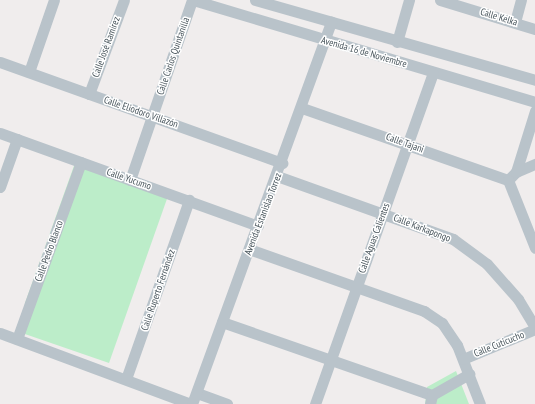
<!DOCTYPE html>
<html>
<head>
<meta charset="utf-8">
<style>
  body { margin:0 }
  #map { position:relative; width:535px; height:404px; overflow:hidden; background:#f0eded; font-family:"PT Sans Narrow",sans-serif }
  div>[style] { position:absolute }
  .green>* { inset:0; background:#bcedc9 }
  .minor>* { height:11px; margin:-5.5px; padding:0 5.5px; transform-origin:5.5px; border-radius:5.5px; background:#b9c3ca }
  span { translate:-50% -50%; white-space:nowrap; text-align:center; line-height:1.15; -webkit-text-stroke:3px #fff; paint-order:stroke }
  .street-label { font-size:10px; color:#46535a }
</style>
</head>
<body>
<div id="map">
  <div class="green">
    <div style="clip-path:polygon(75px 163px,168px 196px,109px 363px,22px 333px,25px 303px)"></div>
    <div style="clip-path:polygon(456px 371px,469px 404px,425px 404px,427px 387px)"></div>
  </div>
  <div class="minor">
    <div style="left:193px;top:0;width:357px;rotate:16.6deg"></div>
    <div style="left:255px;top:0;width:291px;rotate:15.9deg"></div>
    <div style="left:440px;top:0;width:99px;rotate:17deg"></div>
    <div style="left:515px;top:22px;width:23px;rotate:-75deg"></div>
    <div style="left:397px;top:42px;width:44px;rotate:-74.1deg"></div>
    <div style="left:0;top:62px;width:300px;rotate:19.7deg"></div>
    <div style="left:29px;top:72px;width:76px;rotate:-70.9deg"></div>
    <div style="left:89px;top:94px;width:100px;rotate:-69.6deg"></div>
    <div style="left:302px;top:108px;width:218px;rotate:19.3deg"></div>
    <div style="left:0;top:133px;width:274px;rotate:19.8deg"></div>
    <div style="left:516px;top:172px;width:21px;rotate:-23deg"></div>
    <div style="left:277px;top:176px;width:187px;rotate:19.7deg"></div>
    <div style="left:453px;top:239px;width:42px;rotate:36.3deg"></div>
    <div style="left:487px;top:264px;width:47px;rotate:48.5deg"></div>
    <div style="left:518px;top:299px;width:33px;rotate:59deg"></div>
    <div style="left:130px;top:180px;width:190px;rotate:-71deg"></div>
    <div style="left:508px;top:180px;width:11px;rotate:-45deg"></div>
    <div style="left:516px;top:172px;width:64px;rotate:-72.7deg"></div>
    <div style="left:508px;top:180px;width:73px;rotate:68.3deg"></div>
    <div style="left:0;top:187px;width:51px;rotate:-70.5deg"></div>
    <div style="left:249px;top:249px;width:186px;rotate:19.5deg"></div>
    <div style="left:424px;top:311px;width:22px;rotate:34deg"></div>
    <div style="left:442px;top:323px;width:27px;rotate:56deg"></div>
    <div style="left:457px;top:345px;width:63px;rotate:68.7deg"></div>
    <div style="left:222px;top:322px;width:222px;rotate:19.2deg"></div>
    <div style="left:0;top:333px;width:204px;rotate:20.4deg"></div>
    <div style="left:17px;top:339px;width:188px;rotate:-70.1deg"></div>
    <div style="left:463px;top:359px;width:78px;rotate:-22.6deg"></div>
    <div style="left:126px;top:379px;width:190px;rotate:-70.6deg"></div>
    <div style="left:197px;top:393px;width:32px;rotate:20deg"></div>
    <div style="left:192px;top:404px;width:407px;rotate:-70deg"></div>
    <div style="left:315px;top:404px;width:351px;rotate:-70.4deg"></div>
    <div style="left:430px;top:404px;width:9px;rotate:-77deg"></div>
    <div style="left:432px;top:395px;width:43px;rotate:-29.6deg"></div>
  </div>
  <div class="street-label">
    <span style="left:499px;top:17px;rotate:17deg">Calle Kelka</span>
    <span style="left:106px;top:47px;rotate:-70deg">Calle José Ramírez</span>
    <span style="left:364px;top:52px;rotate:16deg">Avenida 16 de Noviembre</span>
    <span style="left:173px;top:56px;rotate:-71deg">Calle Carlos Quintanilla</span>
    <span style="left:141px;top:112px;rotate:19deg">Calle Eliodoro Villazón</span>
    <span style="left:405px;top:143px;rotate:20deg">Calle Tajani</span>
    <span style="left:129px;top:179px;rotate:19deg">Calle Yucumo</span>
    <span style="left:263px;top:214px;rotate:-69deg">Avenida Estanislao Torrez</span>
    <span style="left:422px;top:228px;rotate:21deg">Calle Karkapongo</span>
    <span style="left:374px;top:238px;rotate:-70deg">Calle Aguas Calientes</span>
    <span style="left:49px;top:251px;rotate:-70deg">Calle Pedro Blanco</span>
    <span style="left:158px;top:290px;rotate:-71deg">Calle Ruperto Fernández</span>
    <span style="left:499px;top:344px;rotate:-22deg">Calle Cuticucho</span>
  </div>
</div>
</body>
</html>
